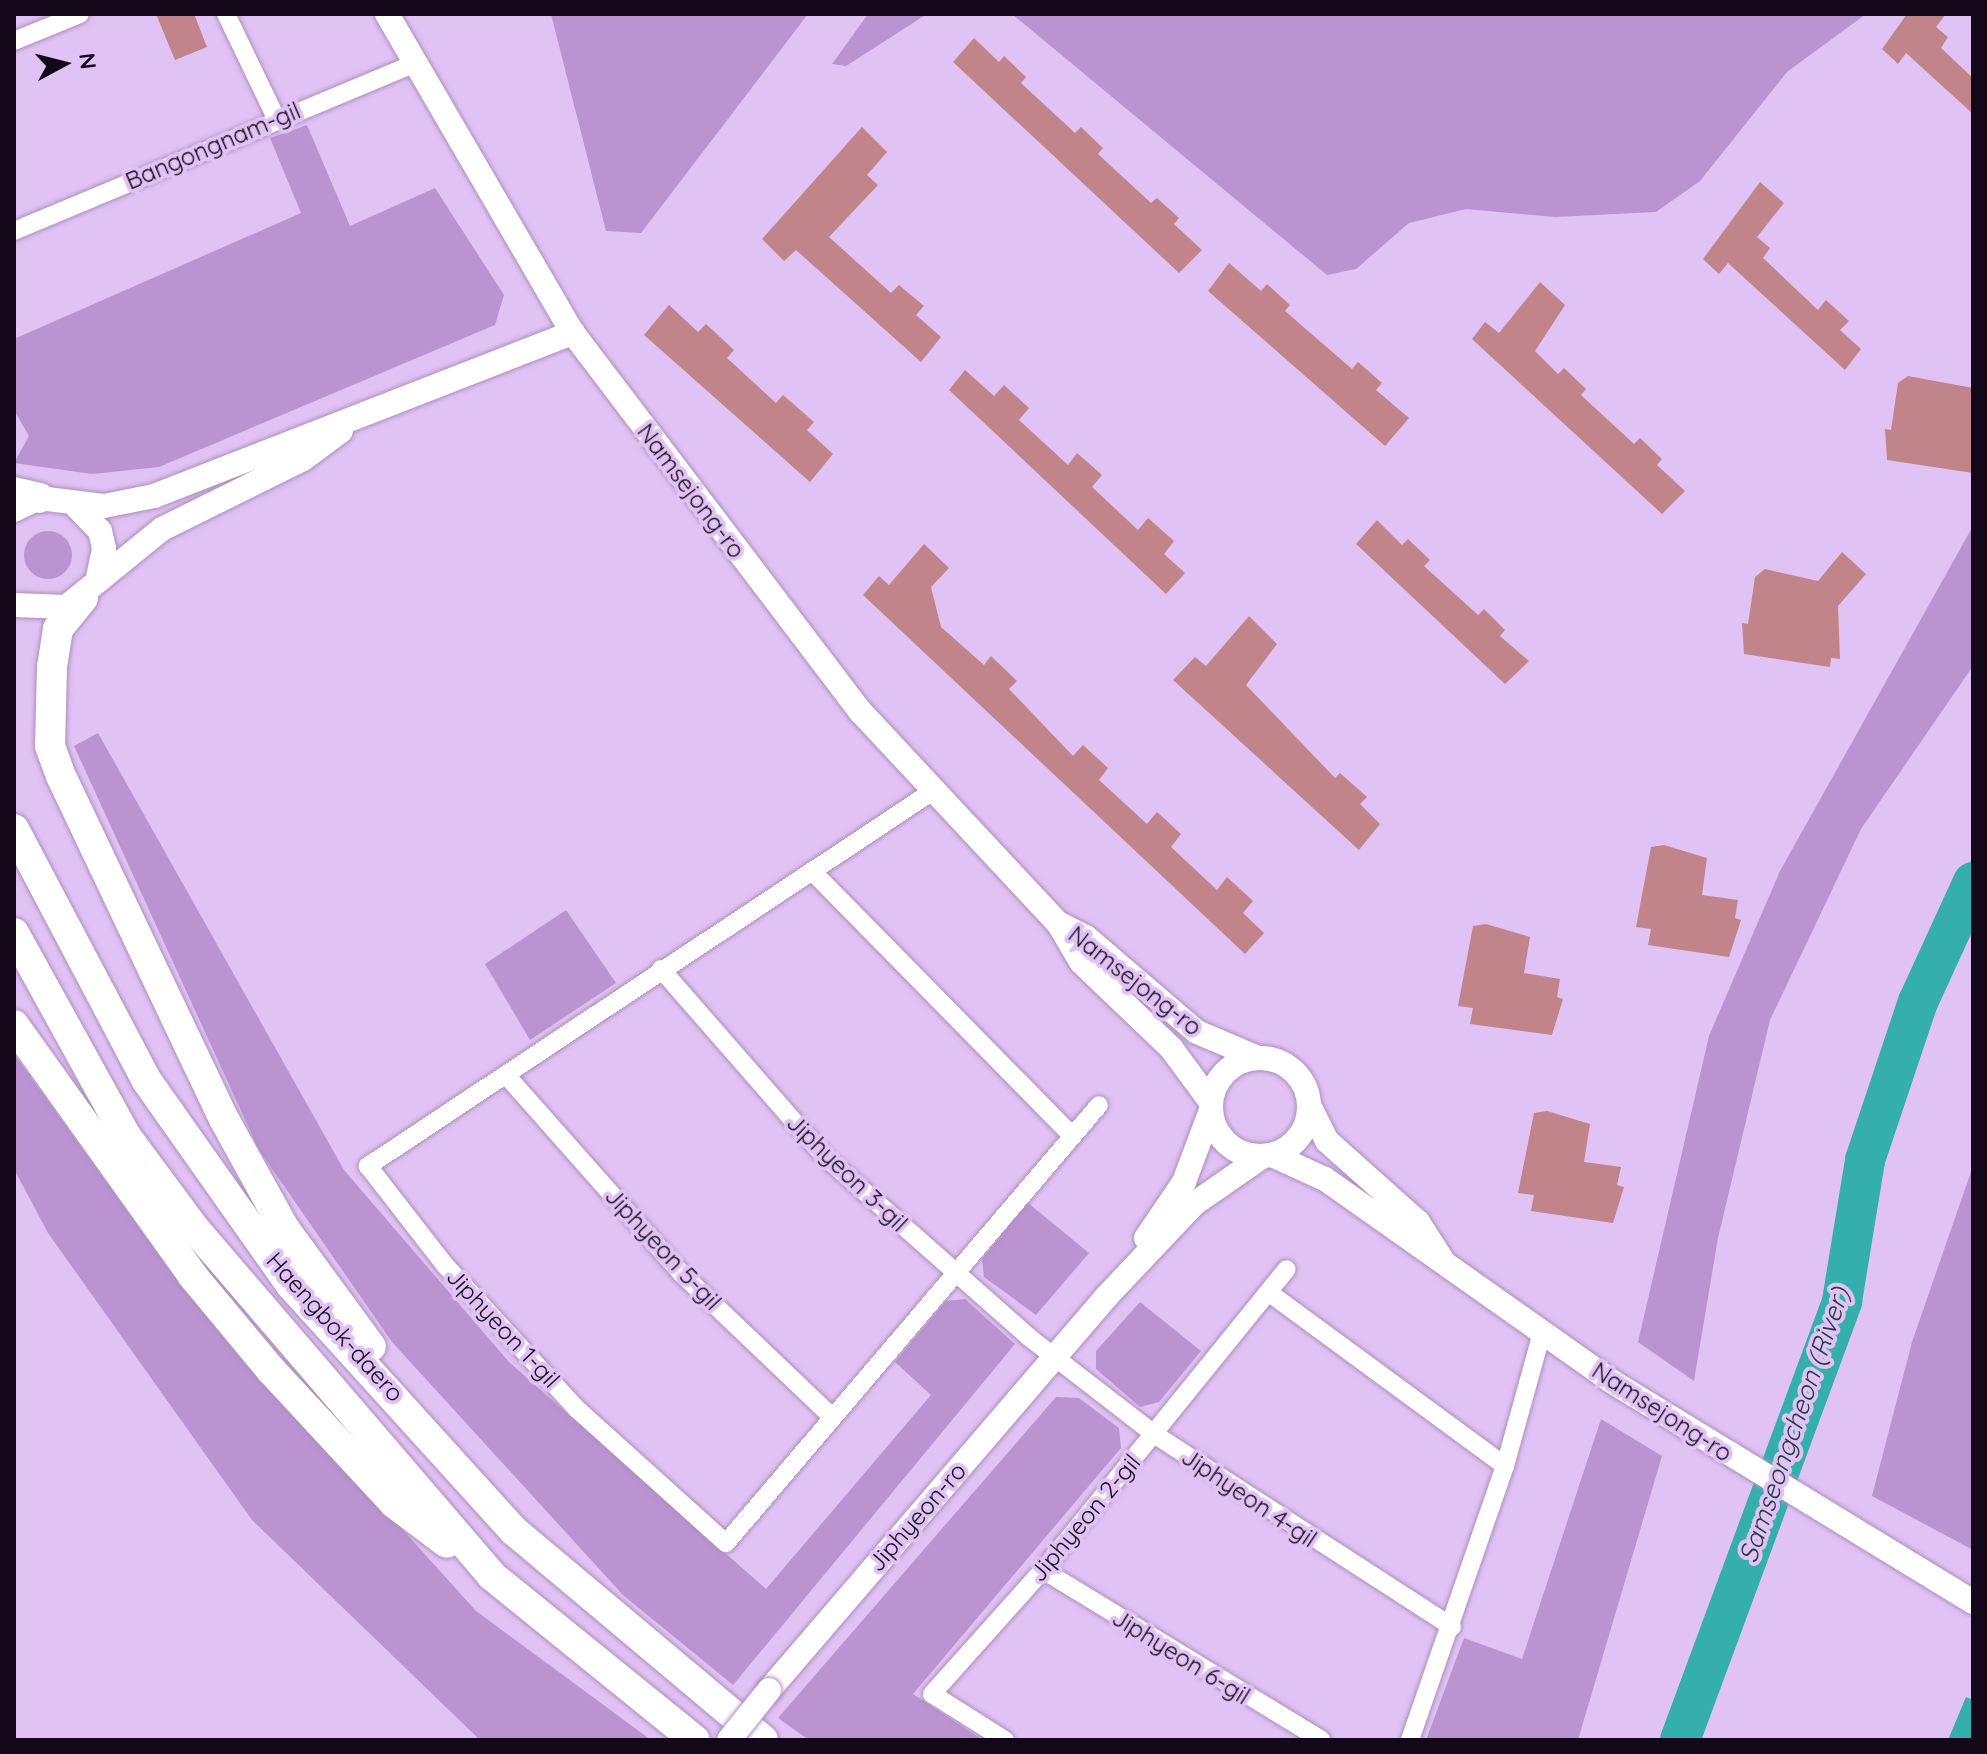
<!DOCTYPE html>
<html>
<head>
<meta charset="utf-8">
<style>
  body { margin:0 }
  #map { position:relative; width:1987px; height:1754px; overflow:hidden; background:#e1c2f4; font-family:Quicksand,sans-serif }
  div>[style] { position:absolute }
  .green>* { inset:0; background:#ba93d1 }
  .round { border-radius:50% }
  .water>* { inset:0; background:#34afac }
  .river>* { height:40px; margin:-20px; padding:0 20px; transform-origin:20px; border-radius:20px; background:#34afac }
  .building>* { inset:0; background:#c1848a }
  .roads { filter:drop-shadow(0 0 2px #ac8ebe) drop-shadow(0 0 2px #ac8ebe) }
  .minor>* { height:18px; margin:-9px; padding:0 9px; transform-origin:9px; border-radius:9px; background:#fff }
  .tertiary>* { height:24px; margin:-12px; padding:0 12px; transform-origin:12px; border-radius:12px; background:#fff }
  .tertiary>.ring { margin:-12px; padding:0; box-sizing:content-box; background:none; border:24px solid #fff; border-radius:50% }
  .trunk>* { height:30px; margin:-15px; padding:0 15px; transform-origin:15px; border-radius:15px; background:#fff }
  .bridges { filter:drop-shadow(0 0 2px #ac8ebe) drop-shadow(0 0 2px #ac8ebe) }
  .tertiary-bridge>* { height:24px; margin:-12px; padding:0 12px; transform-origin:12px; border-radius:12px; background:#fff }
  span { translate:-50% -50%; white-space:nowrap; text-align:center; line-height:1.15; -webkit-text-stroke:8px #e1c2f4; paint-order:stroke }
  .street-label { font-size:24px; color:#130819 }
  .water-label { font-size:26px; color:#233d3c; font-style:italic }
  .frame { position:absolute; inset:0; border:16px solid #130819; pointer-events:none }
  .north { position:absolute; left:24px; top:24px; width:80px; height:80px; -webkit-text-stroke:6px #e1c2f4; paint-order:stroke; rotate:83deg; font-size:22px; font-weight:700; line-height:32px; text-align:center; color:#130819 }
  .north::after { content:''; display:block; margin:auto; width:28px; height:36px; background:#130819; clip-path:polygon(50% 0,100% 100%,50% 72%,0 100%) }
</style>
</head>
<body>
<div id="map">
  <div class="green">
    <div style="clip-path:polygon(551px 14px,808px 14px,641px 233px,606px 231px)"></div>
    <div style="clip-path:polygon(868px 14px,927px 14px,846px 66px,832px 64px)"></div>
    <div style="clip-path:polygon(1012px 14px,1866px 14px,1787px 72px,1700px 181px,1656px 212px,1555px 217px,1466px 209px,1409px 223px,1356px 269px,1327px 275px)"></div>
    <div style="clip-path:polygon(307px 125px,350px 226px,435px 188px,504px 295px,495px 325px,159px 467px,92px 474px,14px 463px,29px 436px,14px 410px,14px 339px,301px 213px,270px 138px)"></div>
    <div style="clip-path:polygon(1973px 526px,1973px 666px,1861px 829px,1770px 1020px,1718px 1238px,1694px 1381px,1638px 1342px,1709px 1036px,1780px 871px)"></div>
    <div class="round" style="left:24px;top:531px;width:48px;height:48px"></div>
    <div style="clip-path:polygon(98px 733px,344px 1170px,509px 1362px,766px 1589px,931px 1395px,895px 1362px,946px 1301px,965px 1299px,1015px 1344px,733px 1685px,623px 1595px,392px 1342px,259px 1150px,74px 746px)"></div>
    <div style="clip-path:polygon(566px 910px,616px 983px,530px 1040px,485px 964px)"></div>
    <div style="clip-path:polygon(14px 1054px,175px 1277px,476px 1611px,651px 1740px,480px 1740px,252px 1520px,48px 1233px,14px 1169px)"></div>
    <div style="clip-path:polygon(1973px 1166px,1973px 1550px,1872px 1496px,1912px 1342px)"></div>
    <div style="clip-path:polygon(1028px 1203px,1089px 1253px,1036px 1315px,984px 1277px,982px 1259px)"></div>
    <div style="clip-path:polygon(1140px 1302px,1201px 1351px,1159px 1402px,1140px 1407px,1096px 1369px,1096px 1351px)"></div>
    <div style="clip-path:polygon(1056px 1397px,1079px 1398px,1119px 1428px,1121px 1448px,913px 1694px,983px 1740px,809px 1740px,778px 1718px)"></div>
    <div style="clip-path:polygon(1601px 1419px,1662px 1456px,1578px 1740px,1426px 1740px,1464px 1638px,1522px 1659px)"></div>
  </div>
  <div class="water">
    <div style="clip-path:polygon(1966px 1697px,1973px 1700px,1973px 1740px,1948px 1740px)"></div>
  </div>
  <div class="river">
    <div style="left:1680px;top:1740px;width:468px;rotate:-69.7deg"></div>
    <div style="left:1842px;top:1301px;width:143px;rotate:-80.7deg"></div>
    <div style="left:1865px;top:1160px;width:167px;rotate:-71.5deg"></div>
    <div style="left:1918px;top:1002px;width:132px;rotate:-65.4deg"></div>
  </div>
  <div class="building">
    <div style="clip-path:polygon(156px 14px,194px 14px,207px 47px,175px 60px)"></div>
    <div style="clip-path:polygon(1907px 14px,1946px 14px,1936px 27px,1948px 37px,1941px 48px,1973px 78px,1973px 114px,1906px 53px,1898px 64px,1882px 49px)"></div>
    <div style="clip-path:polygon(974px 38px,999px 62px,1004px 56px,1026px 77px,1021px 83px,1075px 133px,1081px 127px,1103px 148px,1098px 154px,1151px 203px,1157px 198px,1179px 218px,1174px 224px,1202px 250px,1179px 273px,953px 62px)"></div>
    <div style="clip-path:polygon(862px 127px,887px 152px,867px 175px,878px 185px,829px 237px,891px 293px,899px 285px,924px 306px,916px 315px,941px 337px,921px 362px,796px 250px,784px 261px,762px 239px)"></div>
    <div style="clip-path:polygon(1760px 182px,1784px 203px,1757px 237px,1770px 248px,1763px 258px,1818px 310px,1826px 300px,1849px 321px,1840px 330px,1861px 349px,1845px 370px,1728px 263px,1719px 274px,1703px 259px)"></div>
    <div style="clip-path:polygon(1229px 263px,1261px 291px,1267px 284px,1290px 305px,1285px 311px,1352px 369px,1358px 362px,1382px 383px,1376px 390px,1409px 418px,1385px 446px,1208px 291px)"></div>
    <div style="clip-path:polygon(1540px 282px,1565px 305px,1535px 351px,1558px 374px,1564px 368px,1586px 389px,1581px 395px,1634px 444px,1640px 438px,1662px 459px,1657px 465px,1685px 491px,1662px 514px,1472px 339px,1485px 322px,1499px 333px)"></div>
    <div style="clip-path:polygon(669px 305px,698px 332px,706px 324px,734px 350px,727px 358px,776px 403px,783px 395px,814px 422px,807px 430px,833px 454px,810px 482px,644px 335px)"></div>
    <div style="clip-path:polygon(965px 370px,994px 396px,1004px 385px,1029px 408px,1019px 420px,1068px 465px,1077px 453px,1102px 475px,1092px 487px,1138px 530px,1148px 518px,1174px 541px,1164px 554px,1185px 573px,1166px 594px,949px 390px)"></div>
    <div style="clip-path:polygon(1908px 376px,1973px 388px,1973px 473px,1887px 460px,1885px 429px,1891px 430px,1898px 383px)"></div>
    <div style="clip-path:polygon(1377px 520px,1402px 545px,1408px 539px,1430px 560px,1424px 566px,1478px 615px,1484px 609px,1505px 630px,1500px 636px,1529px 661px,1505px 684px,1356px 544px)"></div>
    <div style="clip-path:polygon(924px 544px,949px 568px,931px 587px,941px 627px,984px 665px,991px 656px,1017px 681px,1009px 689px,1073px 756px,1083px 745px,1108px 768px,1099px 780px,1147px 824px,1157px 812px,1181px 834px,1171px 847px,1217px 890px,1227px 877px,1253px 901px,1243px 913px,1264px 933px,1245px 954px,863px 595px,879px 576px,889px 585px)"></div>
    <div style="clip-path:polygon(1842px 552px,1866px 574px,1838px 606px,1840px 659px,1831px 658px,1830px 667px,1744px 654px,1742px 623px,1748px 624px,1755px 577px,1765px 569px,1818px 581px)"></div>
    <div style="clip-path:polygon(1249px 616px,1277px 644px,1246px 685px,1335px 778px,1340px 773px,1367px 797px,1360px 804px,1380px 824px,1359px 850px,1173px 680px,1195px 657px,1206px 666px)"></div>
    <div style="clip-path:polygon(1664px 845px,1707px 858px,1702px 895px,1738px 900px,1735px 918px,1741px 920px,1729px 957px,1648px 945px,1651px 929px,1636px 927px,1651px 847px)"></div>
    <div style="clip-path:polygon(1486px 924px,1530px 937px,1524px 973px,1560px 979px,1557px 997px,1563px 999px,1552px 1035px,1470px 1024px,1473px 1008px,1458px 1006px,1473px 926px)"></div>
    <div style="clip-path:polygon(1547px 1111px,1590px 1124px,1584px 1162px,1621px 1167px,1617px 1185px,1624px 1187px,1613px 1223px,1531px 1211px,1534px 1195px,1518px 1193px,1534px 1113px)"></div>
  </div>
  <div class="roads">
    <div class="minor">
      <div style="left:226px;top:14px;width:115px;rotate:64.3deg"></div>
      <div style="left:14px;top:41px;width:71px;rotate:-22.2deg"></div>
      <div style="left:14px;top:231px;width:433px;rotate:-22.7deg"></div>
      <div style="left:930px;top:793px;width:675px;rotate:146.43deg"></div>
      <div style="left:368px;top:1166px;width:124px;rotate:52.2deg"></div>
      <div style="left:444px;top:1264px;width:197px;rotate:47.5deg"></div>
      <div style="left:577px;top:1409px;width:200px;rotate:42deg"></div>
      <div style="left:726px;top:1543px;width:575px;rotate:-49.58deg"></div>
      <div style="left:812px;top:871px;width:370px;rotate:45.5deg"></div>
      <div style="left:661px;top:969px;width:247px;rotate:48.9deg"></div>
      <div style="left:823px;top:1155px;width:276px;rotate:41.5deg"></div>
      <div style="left:1030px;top:1338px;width:157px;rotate:37.7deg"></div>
      <div style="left:1154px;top:1434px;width:355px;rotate:32.9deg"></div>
      <div style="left:506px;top:1075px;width:266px;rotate:48.5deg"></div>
      <div style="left:682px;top:1274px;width:203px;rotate:43.6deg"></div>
      <div style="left:1271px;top:1294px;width:290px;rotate:36.3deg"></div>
      <div style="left:1043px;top:1570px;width:326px;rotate:31.4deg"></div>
      <div style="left:1005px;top:1740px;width:86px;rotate:-147.8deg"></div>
      <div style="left:932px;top:1694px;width:166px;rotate:-48.2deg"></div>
      <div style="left:1043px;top:1570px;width:387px;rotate:-51deg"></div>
      <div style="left:1410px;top:1740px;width:290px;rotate:-70.9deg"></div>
      <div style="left:1505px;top:1466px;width:138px;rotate:-74.5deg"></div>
    </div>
    <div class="tertiary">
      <div style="left:387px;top:14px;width:369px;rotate:59.8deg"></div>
      <div style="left:573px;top:333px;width:475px;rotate:52.8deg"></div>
      <div style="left:860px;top:711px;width:290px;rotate:47deg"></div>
      <div style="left:74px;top:504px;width:37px;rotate:46deg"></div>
      <div style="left:100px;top:531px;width:18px;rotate:77deg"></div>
      <div style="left:104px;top:549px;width:33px;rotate:102deg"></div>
      <div style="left:14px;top:510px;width:28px;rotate:-26deg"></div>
      <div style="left:39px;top:498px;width:65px;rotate:7deg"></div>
      <div style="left:104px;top:506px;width:51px;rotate:-11.3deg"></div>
      <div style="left:154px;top:496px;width:450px;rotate:-21.3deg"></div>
      <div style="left:14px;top:605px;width:52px;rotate:2.2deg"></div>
      <div style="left:66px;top:607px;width:124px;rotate:-39.1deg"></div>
      <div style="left:162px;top:529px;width:157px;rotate:-26.4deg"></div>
      <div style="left:303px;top:459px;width:47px;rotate:-36.4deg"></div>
      <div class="ring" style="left:1211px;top:1058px;width:74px;height:74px"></div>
      <div style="left:1210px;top:1101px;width:66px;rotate:-126.3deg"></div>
      <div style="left:1171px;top:1048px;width:124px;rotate:-136.3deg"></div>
      <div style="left:1081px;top:962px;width:45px;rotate:-120.5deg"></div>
      <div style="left:1058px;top:923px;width:31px;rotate:27deg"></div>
      <div style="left:1086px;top:937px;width:146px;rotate:40.6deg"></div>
      <div style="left:1197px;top:1032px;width:64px;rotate:23deg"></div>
      <div style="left:1309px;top:1105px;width:40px;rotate:63.4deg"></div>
      <div style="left:1327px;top:1141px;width:122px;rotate:41.7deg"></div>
      <div style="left:1418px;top:1222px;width:43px;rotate:57.4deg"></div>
      <div style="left:1272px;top:1155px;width:58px;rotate:24.4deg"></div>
      <div style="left:1325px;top:1179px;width:350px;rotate:35.2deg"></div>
      <div style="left:1611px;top:1381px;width:424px;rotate:31.4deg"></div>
      <div style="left:1146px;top:1238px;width:68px;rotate:-55.8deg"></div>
      <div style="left:1184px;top:1182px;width:74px;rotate:-69.4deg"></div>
      <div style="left:769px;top:1690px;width:519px;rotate:-49.37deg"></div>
      <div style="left:1107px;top:1296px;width:127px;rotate:-46.6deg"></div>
      <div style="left:1194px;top:1204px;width:84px;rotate:-34.8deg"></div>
    </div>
    <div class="trunk">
      <div style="left:14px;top:492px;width:26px;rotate:13deg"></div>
      <div style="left:83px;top:598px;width:40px;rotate:129deg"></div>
      <div style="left:58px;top:629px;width:37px;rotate:99deg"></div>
      <div style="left:52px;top:666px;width:80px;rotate:91.4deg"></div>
      <div style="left:50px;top:746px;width:32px;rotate:70deg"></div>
      <div style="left:61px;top:776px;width:382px;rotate:64.6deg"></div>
      <div style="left:225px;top:1121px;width:122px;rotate:61.1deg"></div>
      <div style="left:284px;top:1228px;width:147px;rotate:53.8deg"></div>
      <div style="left:14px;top:829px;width:285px;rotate:62.2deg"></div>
      <div style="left:147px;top:1081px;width:250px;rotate:54.8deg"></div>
      <div style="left:291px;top:1285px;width:332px;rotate:47.8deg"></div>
      <div style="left:514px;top:1531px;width:325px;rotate:40deg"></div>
      <div style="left:14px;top:933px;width:232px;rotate:61.1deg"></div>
      <div style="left:126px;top:1136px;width:114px;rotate:53.5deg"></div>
      <div style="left:194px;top:1228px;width:457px;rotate:49.4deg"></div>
      <div style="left:491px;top:1575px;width:262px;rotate:39deg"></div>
      <div style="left:14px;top:1025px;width:307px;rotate:54.5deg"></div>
      <div style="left:192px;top:1275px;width:124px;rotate:50.3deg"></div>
      <div style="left:271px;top:1370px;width:181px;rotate:47.2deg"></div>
      <div style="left:394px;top:1503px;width:66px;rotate:37deg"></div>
    </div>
  </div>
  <div class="bridges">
    <div class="tertiary-bridge">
      <div style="left:729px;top:1740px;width:64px;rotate:-51.3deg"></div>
    </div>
  </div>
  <div class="street-label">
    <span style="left:213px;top:146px;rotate:-23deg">Bangongnam-gil</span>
    <span style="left:691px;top:491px;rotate:53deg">Namsejong-ro</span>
    <span style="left:1135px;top:981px;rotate:38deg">Namsejong-ro</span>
    <span style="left:847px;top:1173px;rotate:44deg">Jiphyeon 3-gil</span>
    <span style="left:663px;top:1249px;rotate:47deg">Jiphyeon 5-gil</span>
    <span style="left:335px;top:1327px;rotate:48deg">Haengbok-daero</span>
    <span style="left:503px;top:1328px;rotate:47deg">Jiphyeon 1-gil</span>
    <span style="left:1662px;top:1412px;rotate:33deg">Namsejong-ro</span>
    <span style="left:1249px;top:1498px;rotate:34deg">Jiphyeon 4-gil</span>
    <span style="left:917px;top:1517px;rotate:-49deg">Jiphyeon-ro</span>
    <span style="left:1085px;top:1518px;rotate:-50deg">Jiphyeon 2-gil</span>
    <span style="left:1181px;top:1657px;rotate:32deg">Jiphyeon 6-gil</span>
  </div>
  <div class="water-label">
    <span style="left:1794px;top:1425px;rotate:-71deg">Samseongcheon (River)</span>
  </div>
  <div class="frame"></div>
  <div class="north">N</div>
</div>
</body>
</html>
